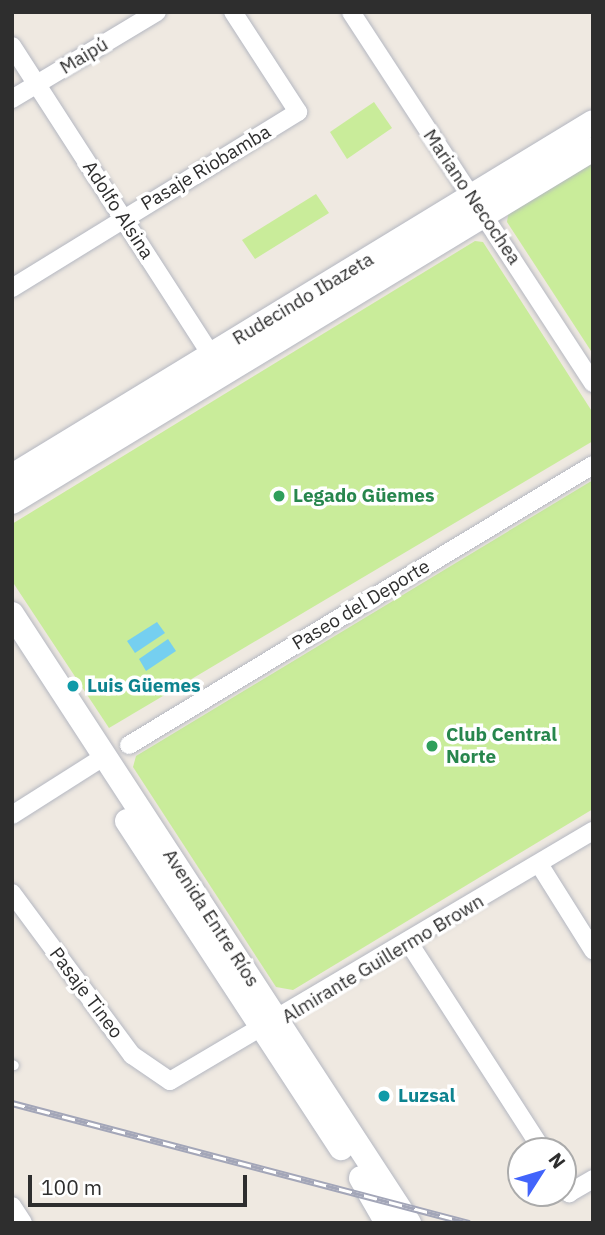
<!DOCTYPE html>
<html>
<head>
<meta charset="utf-8">
<style>
  body { margin:0 }
  #map { position:relative; width:605px; height:1235px; overflow:hidden; background:#efe9e1; font-family:"IBM Plex Sans",sans-serif }
  div>[style] { position:absolute }
  .pitch>* { inset:0; background:#c9ec9a }
  .water>* { inset:0; background:#75cff0 }
  .roads { filter:drop-shadow(0 0 2px #b4b7c1) drop-shadow(0 0 2px #b4b7c1) }
  .lane>* { height:9px; margin:-4.5px; padding:0 4.5px; transform-origin:4.5px; border-radius:4.5px; background:#fff }
  .street>* { height:18px; margin:-9px; padding:0 9px; transform-origin:9px; border-radius:9px; background:#fff }
  .secondary>* { height:24px; margin:-12px; padding:0 12px; transform-origin:12px; border-radius:12px; background:#fff }
  .rail>* { height:7px; margin-top:-3.5px; transform-origin:0; background:repeating-linear-gradient(90deg,#fff 0 13px,#a3a6b8 0 26px); box-sizing:border-box; border-block:2px solid #a3a6b8 }
  .dots>* { width:19px; height:19px; translate:-50% -50%; box-sizing:border-box; border:4px solid #fff; border-radius:50% }
  span { translate:-50% -50%; white-space:nowrap; text-align:center; line-height:1.15; -webkit-text-stroke:7px #fff; paint-order:stroke }
  .street-label { font-size:19px; color:#2e2e2e }
  .leisure-label { font-size:19px; color:#27864d; font-weight:700 }
  .left { translate:0 -50%; text-align:left }
  .culture-label { font-size:19px; color:#0d838f; font-weight:700 }
  .frame { position:absolute; inset:0; border:14px solid #2e2e2e; pointer-events:none }
  .north { position:absolute; left:507px; top:1137px; width:70px; height:70px; box-sizing:border-box; background:#fff; border:2px solid #ababab; border-radius:50%; rotate:53deg; font-size:19px; font-weight:700; line-height:28px; text-align:center; color:#2e2e2e }
  .north::after { content:''; display:block; margin:auto; width:24px; height:32px; background:#4264fb; clip-path:polygon(50% 0,100% 100%,50% 72%,0 100%) }
  .scale { position:absolute; left:28px; top:1175px; width:219px; height:32px; box-sizing:border-box; border:4px solid #2e2e2e; border-top:0; padding-left:9px; font-size:21px; line-height:24px; white-space:nowrap; color:#2e2e2e; -webkit-text-stroke:5px #fff; paint-order:stroke }
</style>
</head>
<body>
<div id="map">
  <div class="pitch">
    <div style="clip-path:polygon(374px 102px,392px 128px,347px 159px,330px 132px)"></div>
    <div style="clip-path:polygon(593px 157px,593px 354px,507px 222px,509px 209px)"></div>
    <div style="clip-path:polygon(316px 194px,329px 213px,255px 259px,242px 240px)"></div>
    <div style="clip-path:polygon(475px 241px,483px 242px,593px 413px,593px 441px,109px 728px,12px 581px,12px 524px)"></div>
    <div style="clip-path:polygon(593px 480px,593px 809px,293px 990px,276px 987px,133px 767px,136px 756px)"></div>
  </div>
  <div class="water">
    <div style="clip-path:polygon(157px 622px,165px 633px,135px 653px,127px 641px)"></div>
    <div style="clip-path:polygon(168px 639px,176px 651px,146px 671px,139px 659px)"></div>
  </div>
  <div class="roads">
    <div class="lane">
      <div style="left:12px;top:1064px;width:2px;rotate:27deg"></div>
    </div>
    <div class="street">
      <div style="left:351px;top:12px;width:443px;rotate:56.9deg"></div>
      <div style="left:12px;top:46px;width:378px;rotate:57.2deg"></div>
      <div style="left:12px;top:99px;width:169px;rotate:-31deg"></div>
      <div style="left:12px;top:288px;width:336px;rotate:-31.6deg"></div>
      <div style="left:298px;top:112px;width:119px;rotate:-123deg"></div>
      <div style="left:129px;top:745px;width:542px;rotate:-31.11deg"></div>
      <div style="left:12px;top:815px;width:110px;rotate:-32.4deg"></div>
      <div style="left:539px;top:864px;width:102px;rotate:57.9deg"></div>
      <div style="left:12px;top:893px;width:202px;rotate:53.5deg"></div>
      <div style="left:132px;top:1055px;width:46px;rotate:34.4deg"></div>
      <div style="left:170px;top:1081px;width:491px;rotate:-30.6deg"></div>
      <div style="left:409px;top:943px;width:247px;rotate:57.2deg"></div>
      <div style="left:563px;top:1182px;width:13px;rotate:61deg"></div>
      <div style="left:569px;top:1193px;width:28px;rotate:-30deg"></div>
      <div style="left:12px;top:1206px;width:20px;rotate:57deg"></div>
    </div>
    <div class="secondary">
      <div style="left:12px;top:476px;width:680px;rotate:-31.35deg"></div>
      <div style="left:12px;top:502px;width:680px;rotate:-31.28deg"></div>
      <div style="left:12px;top:614px;width:727px;rotate:56.9deg"></div>
      <div style="left:127px;top:821px;width:391px;rotate:56.8deg"></div>
      <div style="left:361px;top:1178px;width:52px;rotate:60deg"></div>
    </div>
  </div>
  <div class="rail">
    <div style="left:12px;top:1103px;width:473px;rotate:14.7deg"></div>
  </div>
  <div class="dots">
    <div style="left:279px;top:496px;background:#2e9e5b"></div>
    <div style="left:73px;top:686px;background:#0f9aa8"></div>
    <div style="left:432px;top:746px;background:#2e9e5b"></div>
    <div style="left:384px;top:1096px;background:#0f9aa8"></div>
  </div>
  <div class="street-label">
    <span style="left:84px;top:56px;rotate:-31deg">Maipú</span>
    <span style="left:206px;top:168px;rotate:-31deg">Pasaje Riobamba</span>
    <span style="left:472px;top:197px;rotate:56deg">Mariano Necochea</span>
    <span style="left:118px;top:210px;rotate:57deg">Adolfo Alsina</span>
    <span style="left:303px;top:299px;rotate:-31deg">Rudecindo Ibazeta</span>
    <span style="left:361px;top:605px;rotate:-31deg">Paseo del Deporte</span>
    <span style="left:211px;top:918px;rotate:57deg">Avenida Entre Ríos</span>
    <span style="left:383px;top:959px;rotate:-31deg">Almirante Guillermo Brown</span>
    <span style="left:86px;top:993px;rotate:53deg">Pasaje Tineo</span>
  </div>
  <div class="leisure-label">
    <span class="left" style="left:293px;top:496px">Legado Güemes</span>
    <span class="left" style="left:446px;top:746px">Club Central<br>Norte</span>
  </div>
  <div class="culture-label">
    <span class="left" style="left:87px;top:686px">Luis Güemes</span>
    <span class="left" style="left:398px;top:1096px">Luzsal</span>
  </div>
  <div class="frame"></div>
  <div class="north">N</div>
  <div class="scale">100 m</div>
</div>
</body>
</html>
